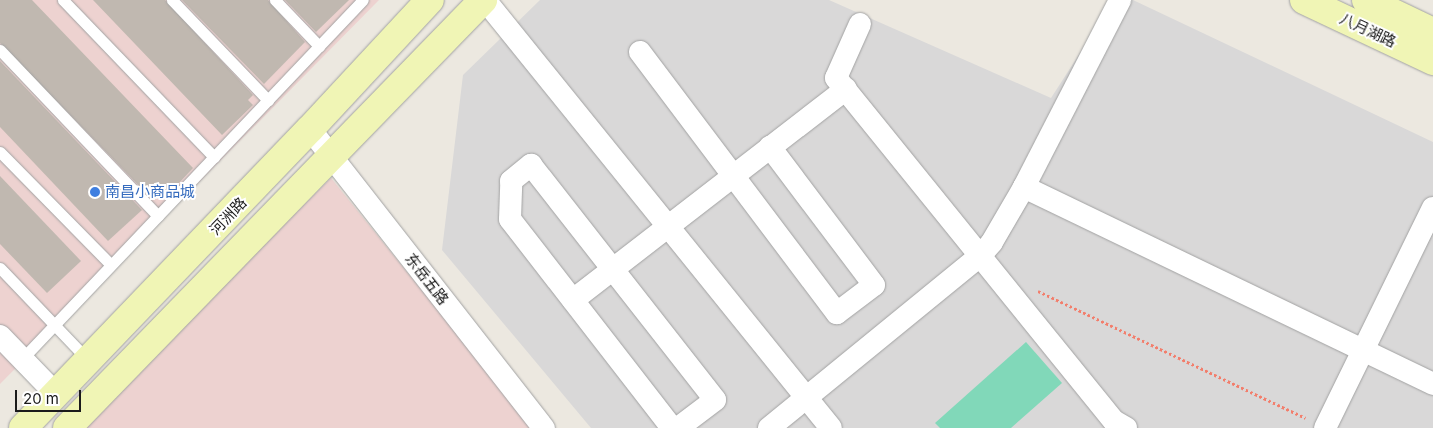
<!DOCTYPE html>
<html>
<head>
<meta charset="utf-8">
<style>
  body { margin:0 }
  #map { position:relative; width:1433px; height:428px; overflow:hidden; background:#ece8e0; font-family:Inter,"Noto Sans SC",sans-serif }
  div>[style] { position:absolute }
  .residential>* { inset:0; background:#d9d8d8 }
  .commercial>* { inset:0; background:#edd2d0 }
  .pitch>* { inset:0; background:#81d8b9 }
  .building>* { inset:0; background:#c0b8b0 }
  .path>* { height:3px; margin-top:-1.5px; transform-origin:0; background:repeating-linear-gradient(90deg,#f27e6c 0 2.5px,transparent 0 5px) }
  .roads { filter:drop-shadow(0 0 1px #a2a2a2) drop-shadow(0 0 1px #a2a2a2) }
  .lane>* { height:11px; margin:-5.5px; padding:0 5.5px; transform-origin:5.5px; border-radius:5.5px; background:#fff }
  .street>* { height:22px; margin:-11px; padding:0 11px; transform-origin:11px; border-radius:11px; background:#fff }
  .secondary>* { height:28px; margin:-14px; padding:0 14px; transform-origin:14px; border-radius:14px; background:#f0f5b5 }
  .dots>* { width:14px; height:14px; translate:-50% -50%; box-sizing:border-box; border:2px solid #fff; border-radius:50% }
  span { translate:-50% -50%; white-space:nowrap; text-align:center; line-height:1.15; -webkit-text-stroke:4px #fff; paint-order:stroke }
  .street-label { font-size:15px; color:#1b1b1b }
  .shop-label { font-size:15px; color:#366cbe }
  .left { translate:0 -50%; text-align:left }
  .scale { position:absolute; left:15px; top:390px; width:66px; height:22px; box-sizing:border-box; border:2px solid #1b1b1b; border-top:0; padding-left:6px; font-size:15px; line-height:18px; white-space:nowrap; color:#1b1b1b; -webkit-text-stroke:4px #fff; paint-order:stroke }
</style>
</head>
<body>
<div id="map">
  <div class="residential">
    <div style="clip-path:polygon(540px 0,829px 0,1051px 98px,1114px 0,1133px 0,1433px 142px,1433px 428px,591px 428px,442px 250px,463px 75px)"></div>
  </div>
  <div class="commercial">
    <div style="clip-path:polygon(0 0,379px 0,0 384px)"></div>
    <div style="clip-path:polygon(331px 178px,533px 428px,79px 428px)"></div>
  </div>
  <div class="pitch">
    <div style="clip-path:polygon(1026px 342px,1062px 383px,1011px 428px,940px 428px,935px 423px)"></div>
  </div>
  <div class="building">
    <div style="clip-path:polygon(0 0,32px 0,193px 168px,164px 199px,158px 194px,152px 199px,0 43px)"></div>
    <div style="clip-path:polygon(93px 0,165px 0,253px 95px,248px 100px,253px 105px,222px 135px)"></div>
    <div style="clip-path:polygon(182px 0,268px 0,305px 42px,264px 84px)"></div>
    <div style="clip-path:polygon(285px 0,349px 0,316px 32px)"></div>
    <div style="clip-path:polygon(0 61px,142px 210px,108px 241px,0 127px)"></div>
    <div style="clip-path:polygon(0 176px,81px 261px,47px 293px,0 244px)"></div>
  </div>
  <div class="path">
    <div style="left:1038px;top:291px;width:296px;rotate:25.4deg"></div>
  </div>
  <div class="roads">
    <div class="lane">
      <div style="left:63px;top:0;width:218px;rotate:46.1deg"></div>
      <div style="left:172px;top:0;width:139px;rotate:46.2deg"></div>
      <div style="left:275px;top:0;width:64px;rotate:46.3deg"></div>
      <div style="left:0;top:50px;width:229px;rotate:46.4deg"></div>
      <div style="left:0;top:152px;width:158px;rotate:45.5deg"></div>
      <div style="left:0;top:268px;width:127px;rotate:46.3deg"></div>
      <div style="left:22px;top:359px;width:495px;rotate:-46.5deg"></div>
    </div>
    <div class="street">
      <div style="left:485px;top:0;width:550px;rotate:51.05deg"></div>
      <div style="left:860px;top:24px;width:59px;rotate:114deg"></div>
      <div style="left:836px;top:78px;width:442px;rotate:51deg"></div>
      <div style="left:1114px;top:421px;width:14px;rotate:30deg"></div>
      <div style="left:640px;top:52px;width:327px;rotate:53deg"></div>
      <div style="left:837px;top:313px;width:46px;rotate:-37.1deg"></div>
      <div style="left:874px;top:285px;width:173px;rotate:-127deg"></div>
      <div style="left:310px;top:129px;width:380px;rotate:52deg"></div>
      <div style="left:1024px;top:187px;width:454px;rotate:25.7deg"></div>
      <div style="left:573px;top:300px;width:345px;rotate:-37.7deg"></div>
      <div style="left:0;top:336px;width:82px;rotate:46deg"></div>
      <div style="left:672px;top:428px;width:264px;rotate:-127.8deg"></div>
      <div style="left:510px;top:219px;width:38px;rotate:-88deg"></div>
      <div style="left:511px;top:181px;width:26px;rotate:-39deg"></div>
      <div style="left:531px;top:165px;width:298px;rotate:51.9deg"></div>
      <div style="left:715px;top:400px;width:46px;rotate:142.9deg"></div>
      <div style="left:769px;top:428px;width:272px;rotate:-39.2deg"></div>
      <div style="left:980px;top:256px;width:18px;rotate:-49deg"></div>
      <div style="left:992px;top:242px;width:64px;rotate:-59.8deg"></div>
      <div style="left:1024px;top:187px;width:210px;rotate:-62.8deg"></div>
      <div style="left:1325px;top:428px;width:245px;rotate:-63.9deg"></div>
    </div>
    <div class="secondary">
      <div style="left:1304px;top:0;width:143px;rotate:25.3deg"></div>
      <div style="left:1366px;top:0;width:74px;rotate:25.5deg"></div>
      <div style="left:23px;top:428px;width:414px;rotate:-46.2deg"></div>
      <div style="left:310px;top:129px;width:176px;rotate:-47.1deg"></div>
      <div style="left:67px;top:428px;width:597px;rotate:-45.81deg"></div>
    </div>
  </div>
  <div class="dots">
    <div style="left:95px;top:192px;background:#3f7fe0"></div>
  </div>
  <div class="street-label">
    <span style="left:1368px;top:30px;rotate:25deg">八月湖路</span>
    <span style="left:228px;top:216px;rotate:-46deg">河洲路</span>
    <span style="left:427px;top:279px;rotate:52deg">东岳五路</span>
  </div>
  <div class="shop-label">
    <span class="left" style="left:105px;top:192px">南昌小商品城</span>
  </div>
  <div class="scale">20 m</div>
</div>
</body>
</html>
